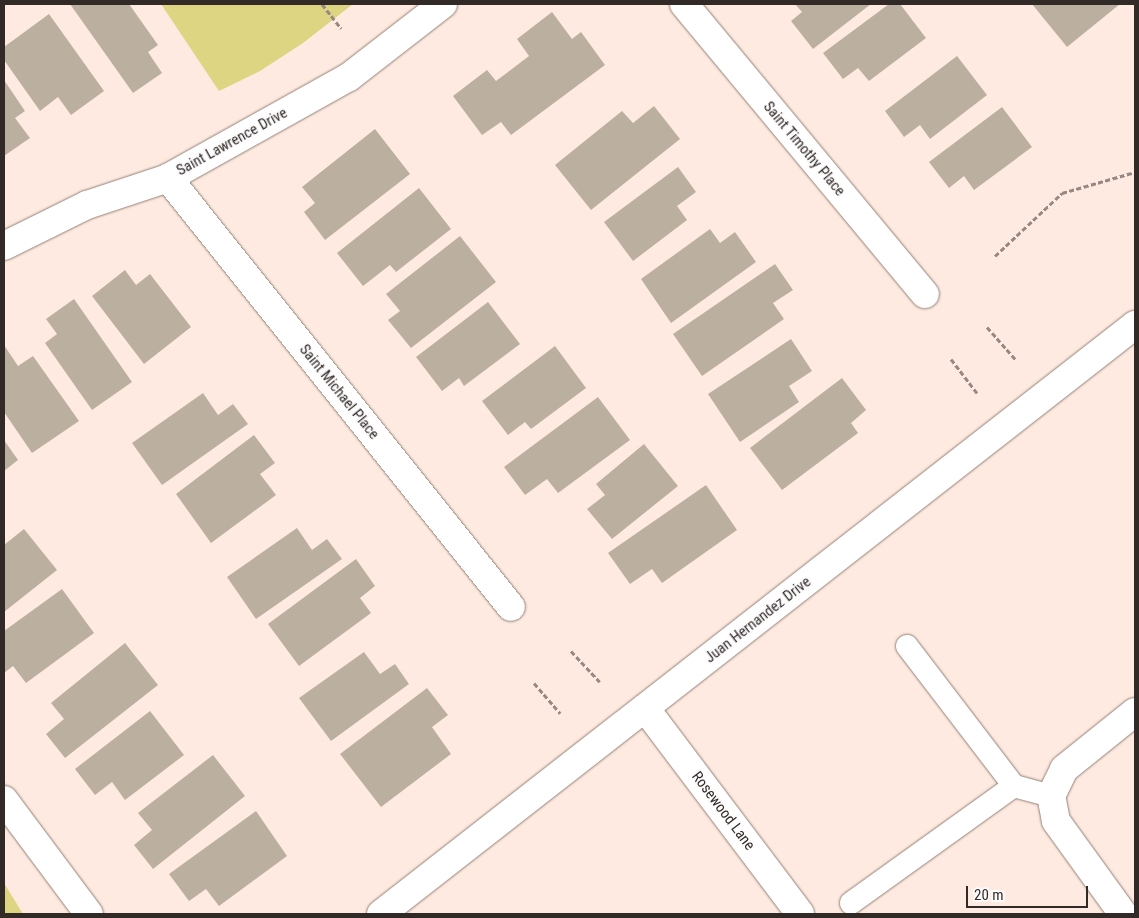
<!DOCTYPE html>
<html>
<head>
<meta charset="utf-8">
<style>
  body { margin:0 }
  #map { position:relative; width:1139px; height:918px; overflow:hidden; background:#feeae0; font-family:"Roboto Condensed",sans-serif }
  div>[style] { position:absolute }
  .green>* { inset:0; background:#ddd581 }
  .building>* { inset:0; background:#bbb0a0 }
  .path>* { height:3px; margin-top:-1.5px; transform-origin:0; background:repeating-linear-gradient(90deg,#968882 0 5px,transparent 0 7.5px) }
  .roads { filter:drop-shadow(0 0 1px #938178) drop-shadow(0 0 1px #938178) }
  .service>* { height:22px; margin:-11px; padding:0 11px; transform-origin:11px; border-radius:11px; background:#fff }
  .minor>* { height:28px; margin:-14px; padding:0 14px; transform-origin:14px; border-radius:14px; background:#fff }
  span { translate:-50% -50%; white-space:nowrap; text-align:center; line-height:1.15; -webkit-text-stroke:4px #fcfcfc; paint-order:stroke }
  .street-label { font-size:15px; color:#322a27 }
  .frame { position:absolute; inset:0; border:5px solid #322a27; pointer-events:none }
  .scale { position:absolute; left:966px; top:886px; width:122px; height:22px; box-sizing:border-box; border:2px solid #322a27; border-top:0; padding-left:6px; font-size:15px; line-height:18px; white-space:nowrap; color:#322a27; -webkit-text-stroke:4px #fcfcfc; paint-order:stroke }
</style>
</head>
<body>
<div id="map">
  <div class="green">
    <div style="clip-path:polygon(161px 4px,353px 4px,303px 43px,260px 71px,219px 91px)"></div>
    <div style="clip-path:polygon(4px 883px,23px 914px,4px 914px)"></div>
  </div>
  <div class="building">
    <div style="clip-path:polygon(70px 4px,129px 4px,158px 45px,148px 52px,162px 73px,133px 93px)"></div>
    <div style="clip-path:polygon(795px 4px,871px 4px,813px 49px,791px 21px,802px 12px)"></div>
    <div style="clip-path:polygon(889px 4px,900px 4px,926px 38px,869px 81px,858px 68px,843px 79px,823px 53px)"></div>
    <div style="clip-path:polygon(1032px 4px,1120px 4px,1067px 47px)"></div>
    <div style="clip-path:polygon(552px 12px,572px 39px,581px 32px,605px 65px,511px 135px,501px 122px,482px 135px,453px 96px,487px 70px,496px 81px,529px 56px,517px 39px)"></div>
    <div style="clip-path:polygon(49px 14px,104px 91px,71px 115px,58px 97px,40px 111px,4px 60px,4px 47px)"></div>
    <div style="clip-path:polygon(957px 56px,987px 95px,930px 139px,920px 125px,904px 137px,885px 111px)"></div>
    <div style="clip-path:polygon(4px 80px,25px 111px,15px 118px,30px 138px,4px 156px)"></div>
    <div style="clip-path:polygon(654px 106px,680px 139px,591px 210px,555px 165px,622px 111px,633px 123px)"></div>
    <div style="clip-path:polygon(1002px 107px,1032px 147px,974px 190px,964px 176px,949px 188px,929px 162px)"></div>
    <div style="clip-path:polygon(375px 129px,410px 174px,325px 240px,304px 212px,315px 203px,302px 187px)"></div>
    <div style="clip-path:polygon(678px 167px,696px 192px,677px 206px,687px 220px,633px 261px,604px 222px)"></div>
    <div style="clip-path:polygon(419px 188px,451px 229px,396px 272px,390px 265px,363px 286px,337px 253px)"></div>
    <div style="clip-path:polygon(710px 229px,720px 243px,735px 232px,756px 262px,671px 323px,641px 279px)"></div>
    <div style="clip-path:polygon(460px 236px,496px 282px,411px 348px,388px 320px,400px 311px,386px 294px)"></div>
    <div style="clip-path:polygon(775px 264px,793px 290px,773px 303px,784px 319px,702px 376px,673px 334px)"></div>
    <div style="clip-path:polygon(125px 270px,136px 285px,150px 274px,191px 327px,144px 364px,92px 296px)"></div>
    <div style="clip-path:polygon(74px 299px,132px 382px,92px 410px,45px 343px,57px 334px,46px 319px)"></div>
    <div style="clip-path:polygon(488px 302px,520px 344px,464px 386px,459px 378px,442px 391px,416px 357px)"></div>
    <div style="clip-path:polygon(791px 339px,812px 371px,789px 386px,799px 402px,740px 442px,708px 394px)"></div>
    <div style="clip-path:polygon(4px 345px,18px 366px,33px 356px,79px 421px,32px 453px,4px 412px)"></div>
    <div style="clip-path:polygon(555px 346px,586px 388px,531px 429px,525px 422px,508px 435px,482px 401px)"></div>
    <div style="clip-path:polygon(842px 378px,866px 410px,851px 423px,858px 433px,782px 490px,750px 448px)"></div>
    <div style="clip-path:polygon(203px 393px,218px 415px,233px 404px,248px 424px,162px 485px,132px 443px)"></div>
    <div style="clip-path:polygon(598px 397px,630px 440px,558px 493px,547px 479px,525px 495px,504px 467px)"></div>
    <div style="clip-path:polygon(254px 435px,275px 463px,260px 474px,276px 495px,211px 543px,176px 494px)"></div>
    <div style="clip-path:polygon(4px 440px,18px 460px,4px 471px)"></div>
    <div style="clip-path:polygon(644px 444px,678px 486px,612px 539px,587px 509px,605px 495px,596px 484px)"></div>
    <div style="clip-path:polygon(706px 485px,737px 530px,662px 583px,652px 569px,630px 584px,608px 553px)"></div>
    <div style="clip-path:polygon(297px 528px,312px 550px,327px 539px,342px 559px,256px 619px,227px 577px)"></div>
    <div style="clip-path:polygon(24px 529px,57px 570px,4px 612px,4px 545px)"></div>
    <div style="clip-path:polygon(356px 559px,375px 586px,360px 598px,371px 613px,299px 666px,268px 624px)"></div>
    <div style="clip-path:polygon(62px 589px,94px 633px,26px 683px,13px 666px,4px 673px,4px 631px)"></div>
    <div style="clip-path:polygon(125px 643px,158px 685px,65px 758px,46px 734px,64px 719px,51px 703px)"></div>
    <div style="clip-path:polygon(364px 652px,380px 674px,395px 664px,409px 684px,331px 741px,299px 698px)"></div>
    <div style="clip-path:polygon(427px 688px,448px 715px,432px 727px,451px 754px,381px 807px,340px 754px)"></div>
    <div style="clip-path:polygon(150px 711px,184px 755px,125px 800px,112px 782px,95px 795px,75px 769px)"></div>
    <div style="clip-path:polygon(213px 755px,245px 796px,153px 869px,134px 845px,152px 830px,138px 813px)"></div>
    <div style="clip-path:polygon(256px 811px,287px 856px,219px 906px,206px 889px,189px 901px,169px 874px)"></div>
  </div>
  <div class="path">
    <div style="left:322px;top:4px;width:31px;rotate:52deg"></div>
    <div style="left:995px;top:256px;width:92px;rotate:-43.2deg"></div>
    <div style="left:1062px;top:193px;width:76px;rotate:-16deg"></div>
    <div style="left:987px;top:327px;width:44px;rotate:48.7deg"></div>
    <div style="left:951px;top:359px;width:43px;rotate:52.6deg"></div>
    <div style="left:571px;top:651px;width:42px;rotate:46.9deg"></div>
    <div style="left:534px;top:683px;width:40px;rotate:49deg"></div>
  </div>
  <div class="roads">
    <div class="service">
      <div style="left:907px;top:646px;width:176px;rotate:52.6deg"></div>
      <div style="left:851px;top:903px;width:201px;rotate:-35.7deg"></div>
      <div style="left:1014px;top:786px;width:38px;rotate:15deg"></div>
    </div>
    <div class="minor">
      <div style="left:684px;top:4px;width:377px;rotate:50.3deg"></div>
      <div style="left:168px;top:178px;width:549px;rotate:51.36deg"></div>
      <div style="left:4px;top:246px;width:93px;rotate:-26.3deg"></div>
      <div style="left:87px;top:205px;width:85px;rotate:-18.4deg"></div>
      <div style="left:168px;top:178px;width:207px;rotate:-29.2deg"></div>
      <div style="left:349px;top:77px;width:119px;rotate:-37.8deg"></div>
      <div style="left:645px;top:708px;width:258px;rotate:53deg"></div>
      <div style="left:4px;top:800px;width:142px;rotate:53.3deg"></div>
      <div style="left:381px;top:914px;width:957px;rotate:-38deg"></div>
      <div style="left:1123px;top:914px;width:115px;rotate:-125.8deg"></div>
      <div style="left:1056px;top:821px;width:25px;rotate:-101deg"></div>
      <div style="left:1051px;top:796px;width:30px;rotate:-64deg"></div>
      <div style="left:1064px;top:769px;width:91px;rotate:-38.8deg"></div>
    </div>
  </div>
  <div class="street-label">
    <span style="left:232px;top:142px;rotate:-29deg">Saint Lawrence Drive</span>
    <span style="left:804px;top:149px;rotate:50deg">Saint Timothy Place</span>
    <span style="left:339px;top:392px;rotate:51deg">Saint Michael Place</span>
    <span style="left:758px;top:620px;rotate:-38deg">Juan Hernandez Drive</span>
    <span style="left:723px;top:811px;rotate:53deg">Rosewood Lane</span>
  </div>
  <div class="frame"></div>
  <div class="scale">20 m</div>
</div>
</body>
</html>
